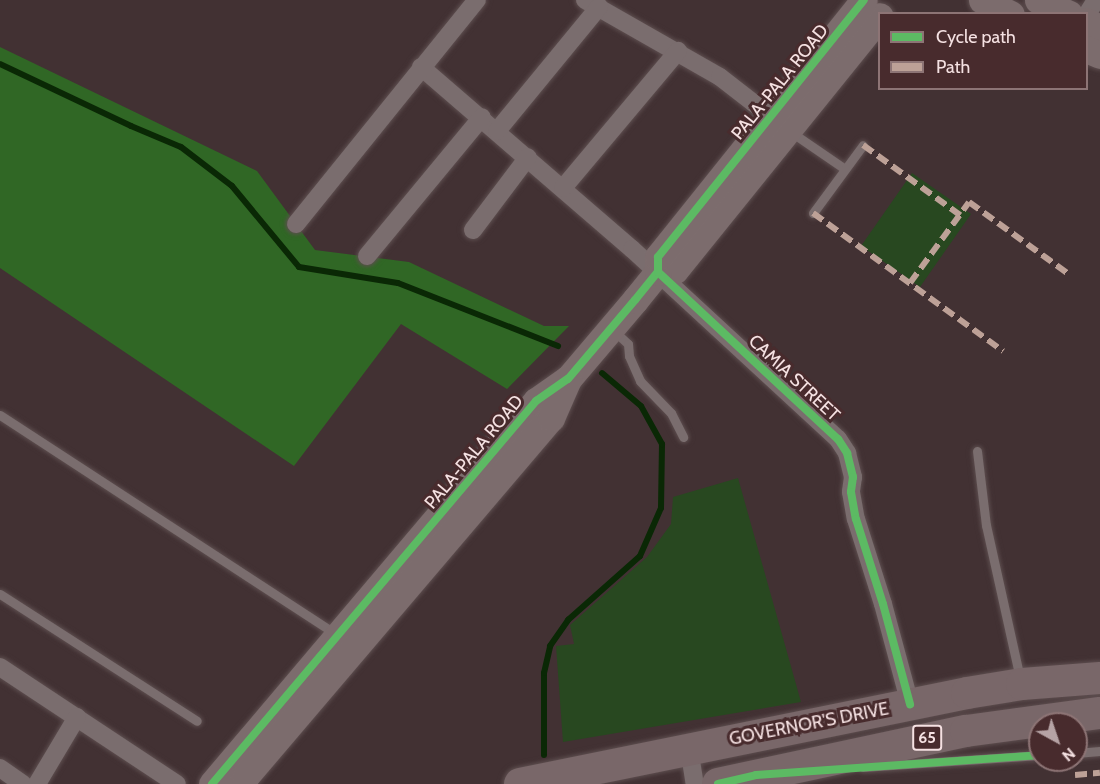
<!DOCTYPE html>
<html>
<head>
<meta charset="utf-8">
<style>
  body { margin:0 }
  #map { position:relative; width:1100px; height:784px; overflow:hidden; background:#423133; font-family:Cabin,sans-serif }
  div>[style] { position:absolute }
  .green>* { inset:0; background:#284820 }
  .forest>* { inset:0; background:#306725 }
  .stream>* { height:6px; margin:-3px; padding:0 3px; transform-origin:3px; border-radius:3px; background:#0a2805 }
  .roads { filter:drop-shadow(0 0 2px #5d4e4f) drop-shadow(0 0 2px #5d4e4f) }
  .lane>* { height:9px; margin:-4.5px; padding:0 4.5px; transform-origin:4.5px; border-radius:4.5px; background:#7a6d6e }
  .street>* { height:18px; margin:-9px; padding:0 9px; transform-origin:9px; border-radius:9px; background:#7a6d6e }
  .primary>* { height:27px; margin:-13.5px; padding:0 13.5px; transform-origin:13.5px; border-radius:13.5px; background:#7c6c6d }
  .highway>* { height:32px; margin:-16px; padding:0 16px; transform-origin:16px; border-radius:16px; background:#796769 }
  .quiet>* { height:6px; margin-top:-3px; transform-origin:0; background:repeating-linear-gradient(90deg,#bda197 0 12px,transparent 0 18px) }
  .cycleway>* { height:8px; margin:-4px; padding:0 4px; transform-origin:4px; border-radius:4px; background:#5cba63 }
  span { translate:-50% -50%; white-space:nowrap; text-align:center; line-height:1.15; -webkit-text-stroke:6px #482b2d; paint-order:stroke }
  .shield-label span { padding:2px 4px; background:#482b2d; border:2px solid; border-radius:4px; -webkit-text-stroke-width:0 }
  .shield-label { font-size:16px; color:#f5e1e2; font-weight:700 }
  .street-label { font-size:18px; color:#f5e1e2 }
  .legend { position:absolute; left:878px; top:12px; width:210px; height:78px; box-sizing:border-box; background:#482b2d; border:2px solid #8d7475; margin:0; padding:8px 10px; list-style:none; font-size:18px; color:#f5e1e2 }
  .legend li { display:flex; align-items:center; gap:12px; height:30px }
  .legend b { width:30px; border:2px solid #8d7475 }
  .north { position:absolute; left:1028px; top:712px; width:60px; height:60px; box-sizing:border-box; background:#482b2d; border:2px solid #8d7475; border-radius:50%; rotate:140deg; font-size:16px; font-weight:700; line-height:24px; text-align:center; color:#f5e1e2 }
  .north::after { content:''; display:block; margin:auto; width:21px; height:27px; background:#b6a3a5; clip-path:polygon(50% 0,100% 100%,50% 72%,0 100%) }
</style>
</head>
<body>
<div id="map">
  <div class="green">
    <div style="clip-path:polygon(912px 173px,971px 214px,920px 287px,861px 246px)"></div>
    <div style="clip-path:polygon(738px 478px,801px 702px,563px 742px,556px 646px,574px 644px,570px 625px,647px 557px,671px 524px,673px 497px)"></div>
  </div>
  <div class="forest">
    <div style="clip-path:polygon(0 47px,257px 171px,315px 250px,409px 262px,544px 326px,569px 326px,507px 389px,401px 324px,294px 466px,0 268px)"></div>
  </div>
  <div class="stream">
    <div style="left:0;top:64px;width:145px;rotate:25.3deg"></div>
    <div style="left:131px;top:126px;width:54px;rotate:22.8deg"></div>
    <div style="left:181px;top:147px;width:64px;rotate:37.4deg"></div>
    <div style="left:232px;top:186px;width:105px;rotate:50.4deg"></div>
    <div style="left:299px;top:267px;width:100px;rotate:9.2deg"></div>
    <div style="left:398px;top:283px;width:172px;rotate:21.5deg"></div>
    <div style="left:544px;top:755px;width:82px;rotate:-90deg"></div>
    <div style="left:544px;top:673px;width:28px;rotate:-77deg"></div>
    <div style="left:550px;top:646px;width:32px;rotate:-55deg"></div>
    <div style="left:568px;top:620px;width:96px;rotate:-41.6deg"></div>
    <div style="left:640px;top:556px;width:52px;rotate:-66.4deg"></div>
    <div style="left:661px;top:508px;width:64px;rotate:-89.1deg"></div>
    <div style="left:662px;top:444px;width:43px;rotate:-118.9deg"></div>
    <div style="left:641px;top:406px;width:51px;rotate:-139.8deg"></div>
  </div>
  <div class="roads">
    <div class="lane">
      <div style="left:791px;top:132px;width:65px;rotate:34.4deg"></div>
      <div style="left:813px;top:213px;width:84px;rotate:-53.7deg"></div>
      <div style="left:612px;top:329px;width:22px;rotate:43deg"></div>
      <div style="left:628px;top:344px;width:12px;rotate:85deg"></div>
      <div style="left:629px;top:356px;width:27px;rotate:66deg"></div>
      <div style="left:640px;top:381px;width:45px;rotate:45.9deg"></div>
      <div style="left:671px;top:413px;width:27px;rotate:63deg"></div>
      <div style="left:0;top:415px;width:400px;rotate:33.1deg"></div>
      <div style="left:977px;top:451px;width:75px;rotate:83.1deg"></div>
      <div style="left:986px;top:525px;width:157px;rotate:77.5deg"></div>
      <div style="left:0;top:594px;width:234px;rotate:32.8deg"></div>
      <div style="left:1076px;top:753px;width:24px;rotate:-5deg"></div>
      <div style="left:863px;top:767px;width:177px;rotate:-3.9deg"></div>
    </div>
    <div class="street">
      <div style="left:585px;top:0;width:155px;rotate:29.7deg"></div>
      <div style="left:720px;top:77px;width:73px;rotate:37.8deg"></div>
      <div style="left:1086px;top:16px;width:19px;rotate:-58deg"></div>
      <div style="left:421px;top:67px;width:279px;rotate:40.8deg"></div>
      <div style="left:632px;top:249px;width:280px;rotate:42.7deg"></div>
      <div style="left:838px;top:439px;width:17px;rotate:57deg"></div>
      <div style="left:847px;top:453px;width:25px;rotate:76deg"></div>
      <div style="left:853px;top:477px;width:15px;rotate:98deg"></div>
      <div style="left:851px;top:492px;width:27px;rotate:80deg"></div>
      <div style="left:856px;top:519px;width:89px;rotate:72.4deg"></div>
      <div style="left:883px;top:604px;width:104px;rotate:74.9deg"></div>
      <div style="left:497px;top:131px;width:161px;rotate:-50.6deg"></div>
      <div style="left:563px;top:188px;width:179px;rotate:-50deg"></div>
      <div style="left:296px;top:224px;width:288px;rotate:-51.1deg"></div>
      <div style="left:473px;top:230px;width:91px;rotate:-53deg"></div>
      <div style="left:367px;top:256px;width:180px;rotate:-50.4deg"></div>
      <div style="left:0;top:667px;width:212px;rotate:33.5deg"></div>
      <div style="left:689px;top:748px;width:36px;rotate:81deg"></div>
      <div style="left:0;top:768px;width:28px;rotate:35deg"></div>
      <div style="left:37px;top:784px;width:78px;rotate:-59.2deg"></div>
    </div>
    <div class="primary">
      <div style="left:982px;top:0;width:32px;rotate:26deg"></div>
      <div style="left:1038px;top:0;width:34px;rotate:24deg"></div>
      <div style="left:1086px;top:21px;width:16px;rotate:27deg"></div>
      <div style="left:1086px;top:49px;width:15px;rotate:23deg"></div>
      <div style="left:658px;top:272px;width:17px;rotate:-7deg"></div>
      <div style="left:675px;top:270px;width:326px;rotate:-51.1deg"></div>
      <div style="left:212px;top:784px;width:502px;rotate:-49.77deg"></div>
      <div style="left:536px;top:401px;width:39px;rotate:-35deg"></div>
      <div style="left:568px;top:379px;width:104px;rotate:-49.7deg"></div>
      <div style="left:635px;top:300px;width:36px;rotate:-51deg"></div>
      <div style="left:658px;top:272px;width:15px;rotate:-90deg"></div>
      <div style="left:658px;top:257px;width:329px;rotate:-51.3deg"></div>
      <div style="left:230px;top:784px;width:17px;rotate:-25deg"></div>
      <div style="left:245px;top:777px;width:472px;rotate:-49.6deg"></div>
      <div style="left:551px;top:418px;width:43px;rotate:-66.4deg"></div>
    </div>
    <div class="highway">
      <div style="left:520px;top:784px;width:456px;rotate:-11.5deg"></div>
      <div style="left:967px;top:693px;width:56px;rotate:-9.3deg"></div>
      <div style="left:1022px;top:684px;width:78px;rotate:-4.4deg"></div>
      <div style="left:718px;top:784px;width:254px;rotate:-12.1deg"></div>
      <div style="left:966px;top:731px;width:135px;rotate:-7.7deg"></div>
    </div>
  </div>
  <div class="quiet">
    <div style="left:863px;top:145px;width:120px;rotate:35.8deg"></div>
    <div style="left:813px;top:213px;width:235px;rotate:36deg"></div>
    <div style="left:910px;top:283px;width:100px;rotate:-53.9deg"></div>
    <div style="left:969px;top:202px;width:125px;rotate:35.9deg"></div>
    <div style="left:1075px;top:775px;width:25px;rotate:-5deg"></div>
  </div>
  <div class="cycleway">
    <div style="left:658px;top:272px;width:246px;rotate:42.9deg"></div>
    <div style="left:838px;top:439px;width:17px;rotate:57deg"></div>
    <div style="left:847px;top:453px;width:25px;rotate:76deg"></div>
    <div style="left:853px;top:477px;width:15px;rotate:98deg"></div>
    <div style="left:851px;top:492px;width:27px;rotate:80deg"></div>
    <div style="left:856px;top:519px;width:89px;rotate:72.4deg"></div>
    <div style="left:883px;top:604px;width:104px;rotate:74.9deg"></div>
    <div style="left:212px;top:784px;width:502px;rotate:-49.77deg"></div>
    <div style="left:536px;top:401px;width:39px;rotate:-35deg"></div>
    <div style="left:568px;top:379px;width:104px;rotate:-49.7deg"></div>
    <div style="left:635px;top:300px;width:36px;rotate:-51deg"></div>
    <div style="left:658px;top:272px;width:15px;rotate:-90deg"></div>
    <div style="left:658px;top:257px;width:329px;rotate:-51.3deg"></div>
    <div style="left:718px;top:784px;width:39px;rotate:-13deg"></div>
    <div style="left:756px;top:775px;width:285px;rotate:-4deg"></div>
  </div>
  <div class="shield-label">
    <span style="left:927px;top:738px">65</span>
  </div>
  <div class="street-label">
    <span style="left:780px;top:82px;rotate:-51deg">PALA-PALA ROAD</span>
    <span style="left:794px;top:378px;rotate:43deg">CAMIA STREET</span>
    <span style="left:474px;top:452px;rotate:-50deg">PALA-PALA ROAD</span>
    <span style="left:809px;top:724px;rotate:-11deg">GOVERNOR'S DRIVE</span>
  </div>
  <ul class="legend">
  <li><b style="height:8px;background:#5cba63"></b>Cycle path</li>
  <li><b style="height:8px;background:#bda197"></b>Path</li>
  </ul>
  <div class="north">N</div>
</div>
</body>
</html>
